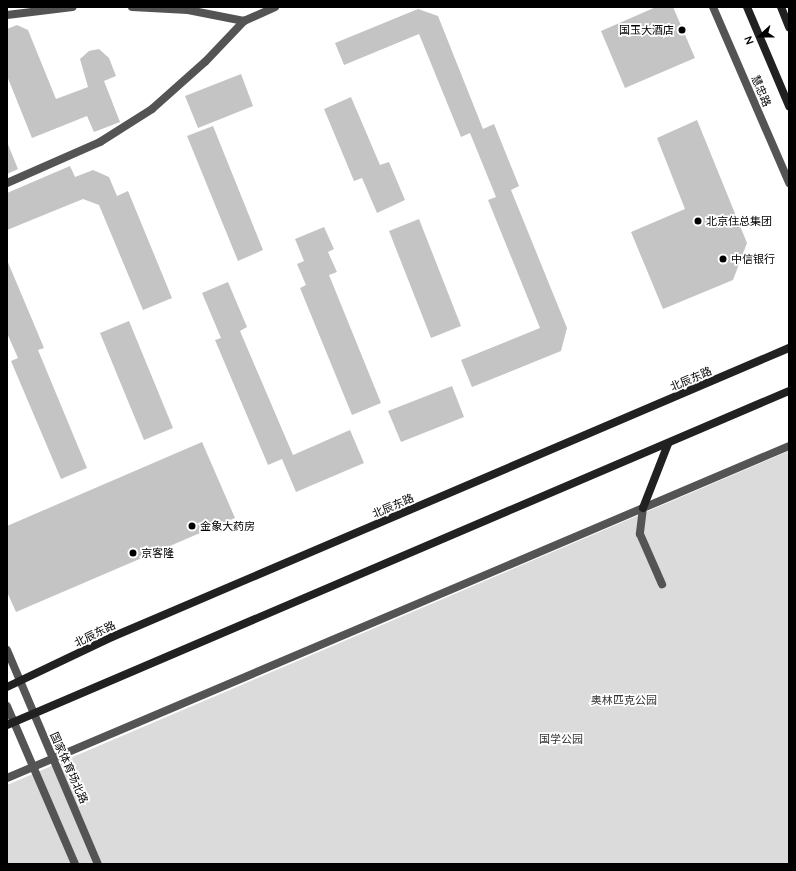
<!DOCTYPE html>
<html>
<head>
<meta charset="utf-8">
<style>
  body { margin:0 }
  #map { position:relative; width:796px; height:871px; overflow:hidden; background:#fff; font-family:Quicksand,"Noto Sans SC",sans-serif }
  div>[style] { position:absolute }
  .green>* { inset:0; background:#dbdbdb }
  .building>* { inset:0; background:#c4c4c4 }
  .service>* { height:8px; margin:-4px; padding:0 4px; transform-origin:4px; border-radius:4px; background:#545454 }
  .minor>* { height:8px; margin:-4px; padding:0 4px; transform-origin:4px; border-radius:4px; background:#545454 }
  .tertiary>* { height:8px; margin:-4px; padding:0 4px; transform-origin:4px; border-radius:4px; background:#545454 }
  .secondary>* { height:8px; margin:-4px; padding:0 4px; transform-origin:4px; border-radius:4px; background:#212121 }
  .dots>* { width:11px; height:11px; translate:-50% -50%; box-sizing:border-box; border:2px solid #fff; border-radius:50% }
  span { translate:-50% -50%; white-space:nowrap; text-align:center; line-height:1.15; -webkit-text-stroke:3.5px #fff; paint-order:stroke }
  .poi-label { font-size:11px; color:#000 }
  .right { translate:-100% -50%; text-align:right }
  .left { translate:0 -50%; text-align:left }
  .street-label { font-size:11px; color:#000 }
  .park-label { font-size:11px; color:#323232 }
  .frame { position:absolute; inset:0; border:8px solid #000; pointer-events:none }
  .north { position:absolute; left:740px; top:16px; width:40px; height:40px; -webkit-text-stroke:3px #fff; paint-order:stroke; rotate:249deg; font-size:11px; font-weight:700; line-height:16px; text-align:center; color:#000 }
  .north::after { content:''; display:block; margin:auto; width:14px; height:18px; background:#000; clip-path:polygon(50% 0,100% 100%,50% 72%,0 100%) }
</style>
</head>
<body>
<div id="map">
  <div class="green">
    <div style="clip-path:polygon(789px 451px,789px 864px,7px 864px,7px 785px)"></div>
  </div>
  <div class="building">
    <div style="clip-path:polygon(656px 7px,673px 7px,695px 58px,625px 88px,601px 31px)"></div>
    <div style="clip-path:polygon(418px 9px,438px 16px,483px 129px,494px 124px,519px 186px,511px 190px,567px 328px,561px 351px,472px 387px,461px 360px,540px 328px,488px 200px,496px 197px,470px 133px,461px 137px,419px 34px,344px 65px,335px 43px)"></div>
    <div style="clip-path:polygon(17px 25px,28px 30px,56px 99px,88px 87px,80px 59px,89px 51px,99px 49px,109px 58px,116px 76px,104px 81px,120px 122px,94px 132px,87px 116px,32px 138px,7px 76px,7px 29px)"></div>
    <div style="clip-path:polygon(241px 74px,253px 106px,198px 128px,185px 96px)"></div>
    <div style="clip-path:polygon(351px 97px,380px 165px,389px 162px,405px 200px,377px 213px,362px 178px,354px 181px,324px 109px)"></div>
    <div style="clip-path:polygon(697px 120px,747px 243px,733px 280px,663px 309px,631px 232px,685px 209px,657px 138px)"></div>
    <div style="clip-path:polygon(213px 126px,263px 250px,238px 261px,187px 136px)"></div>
    <div style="clip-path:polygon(7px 142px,18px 169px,7px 174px)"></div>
    <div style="clip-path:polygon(70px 166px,75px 177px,93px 170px,109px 177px,117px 196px,128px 191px,172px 298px,143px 310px,99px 205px,83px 199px,7px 230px,7px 193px)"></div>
    <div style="clip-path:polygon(419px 219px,461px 326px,431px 338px,389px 231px)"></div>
    <div style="clip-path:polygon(324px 227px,334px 249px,328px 252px,337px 272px,329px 275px,381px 403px,352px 415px,300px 288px,306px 285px,297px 264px,304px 261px,295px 239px)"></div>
    <div style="clip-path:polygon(7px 260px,44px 348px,38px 350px,87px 468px,61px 479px,11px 361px,18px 358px,7px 333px)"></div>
    <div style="clip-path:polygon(228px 282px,247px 327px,240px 331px,293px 455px,350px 430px,364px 463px,296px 492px,282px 459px,268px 465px,215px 340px,221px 338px,202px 293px)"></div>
    <div style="clip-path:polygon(129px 321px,173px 428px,144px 440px,100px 333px)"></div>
    <div style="clip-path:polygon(452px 386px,464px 417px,401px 442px,388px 411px)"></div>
    <div style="clip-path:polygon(202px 442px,235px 518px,16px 612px,7px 592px,7px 526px)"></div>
  </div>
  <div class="service">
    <div style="left:643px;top:508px;width:26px;rotate:97deg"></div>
    <div style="left:640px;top:534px;width:55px;rotate:66.3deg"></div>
  </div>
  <div class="minor">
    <div style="left:132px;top:7px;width:56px;rotate:3.1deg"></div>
    <div style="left:188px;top:10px;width:57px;rotate:11.1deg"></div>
    <div style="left:7px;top:15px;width:66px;rotate:-6.9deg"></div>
    <div style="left:7px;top:183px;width:102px;rotate:-23.8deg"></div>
    <div style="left:100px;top:142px;width:62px;rotate:-32.4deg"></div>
    <div style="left:152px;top:109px;width:71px;rotate:-41.6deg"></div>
    <div style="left:205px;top:62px;width:57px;rotate:-46.4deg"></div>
    <div style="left:244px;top:21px;width:34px;rotate:-24deg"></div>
    <div style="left:7px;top:778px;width:850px;rotate:-23deg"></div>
  </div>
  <div class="tertiary">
    <div style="left:713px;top:7px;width:192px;rotate:66.6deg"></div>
    <div style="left:7px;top:650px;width:233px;rotate:67deg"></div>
    <div style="left:7px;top:706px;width:172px;rotate:66.7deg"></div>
  </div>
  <div class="secondary">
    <div style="left:747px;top:7px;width:108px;rotate:67deg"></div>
    <div style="left:781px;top:7px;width:22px;rotate:68deg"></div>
    <div style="left:643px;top:508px;width:69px;rotate:-68.7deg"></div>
    <div style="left:7px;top:687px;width:116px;rotate:-25.5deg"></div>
    <div style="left:112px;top:637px;width:736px;rotate:-23.12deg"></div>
    <div style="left:7px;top:725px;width:850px;rotate:-23.13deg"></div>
  </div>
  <div class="dots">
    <div style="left:682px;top:30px;background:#000"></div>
    <div style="left:698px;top:221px;background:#000"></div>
    <div style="left:723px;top:259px;background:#000"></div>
    <div style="left:192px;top:526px;background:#000"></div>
    <div style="left:133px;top:553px;background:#000"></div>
  </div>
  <div class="poi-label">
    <span class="right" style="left:674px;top:30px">国玉大酒店</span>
    <span class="left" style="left:706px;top:221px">北京住总集团</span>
    <span class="left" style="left:731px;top:259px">中信银行</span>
    <span class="left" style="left:200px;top:526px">金象大药房</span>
    <span class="left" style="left:141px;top:553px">京客隆</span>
  </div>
  <div class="street-label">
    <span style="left:761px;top:91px;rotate:67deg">慧忠路</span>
    <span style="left:691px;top:379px;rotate:-23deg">北辰东路</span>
    <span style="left:393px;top:506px;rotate:-23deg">北辰东路</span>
    <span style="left:95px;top:634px;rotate:-26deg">北辰东路</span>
    <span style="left:69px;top:768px;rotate:66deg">国家体育场北路</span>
  </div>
  <div class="park-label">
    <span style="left:624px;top:700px">奥林匹克公园</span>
    <span style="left:561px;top:739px">国学公园</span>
  </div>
  <div class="frame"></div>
  <div class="north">N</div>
</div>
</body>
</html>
